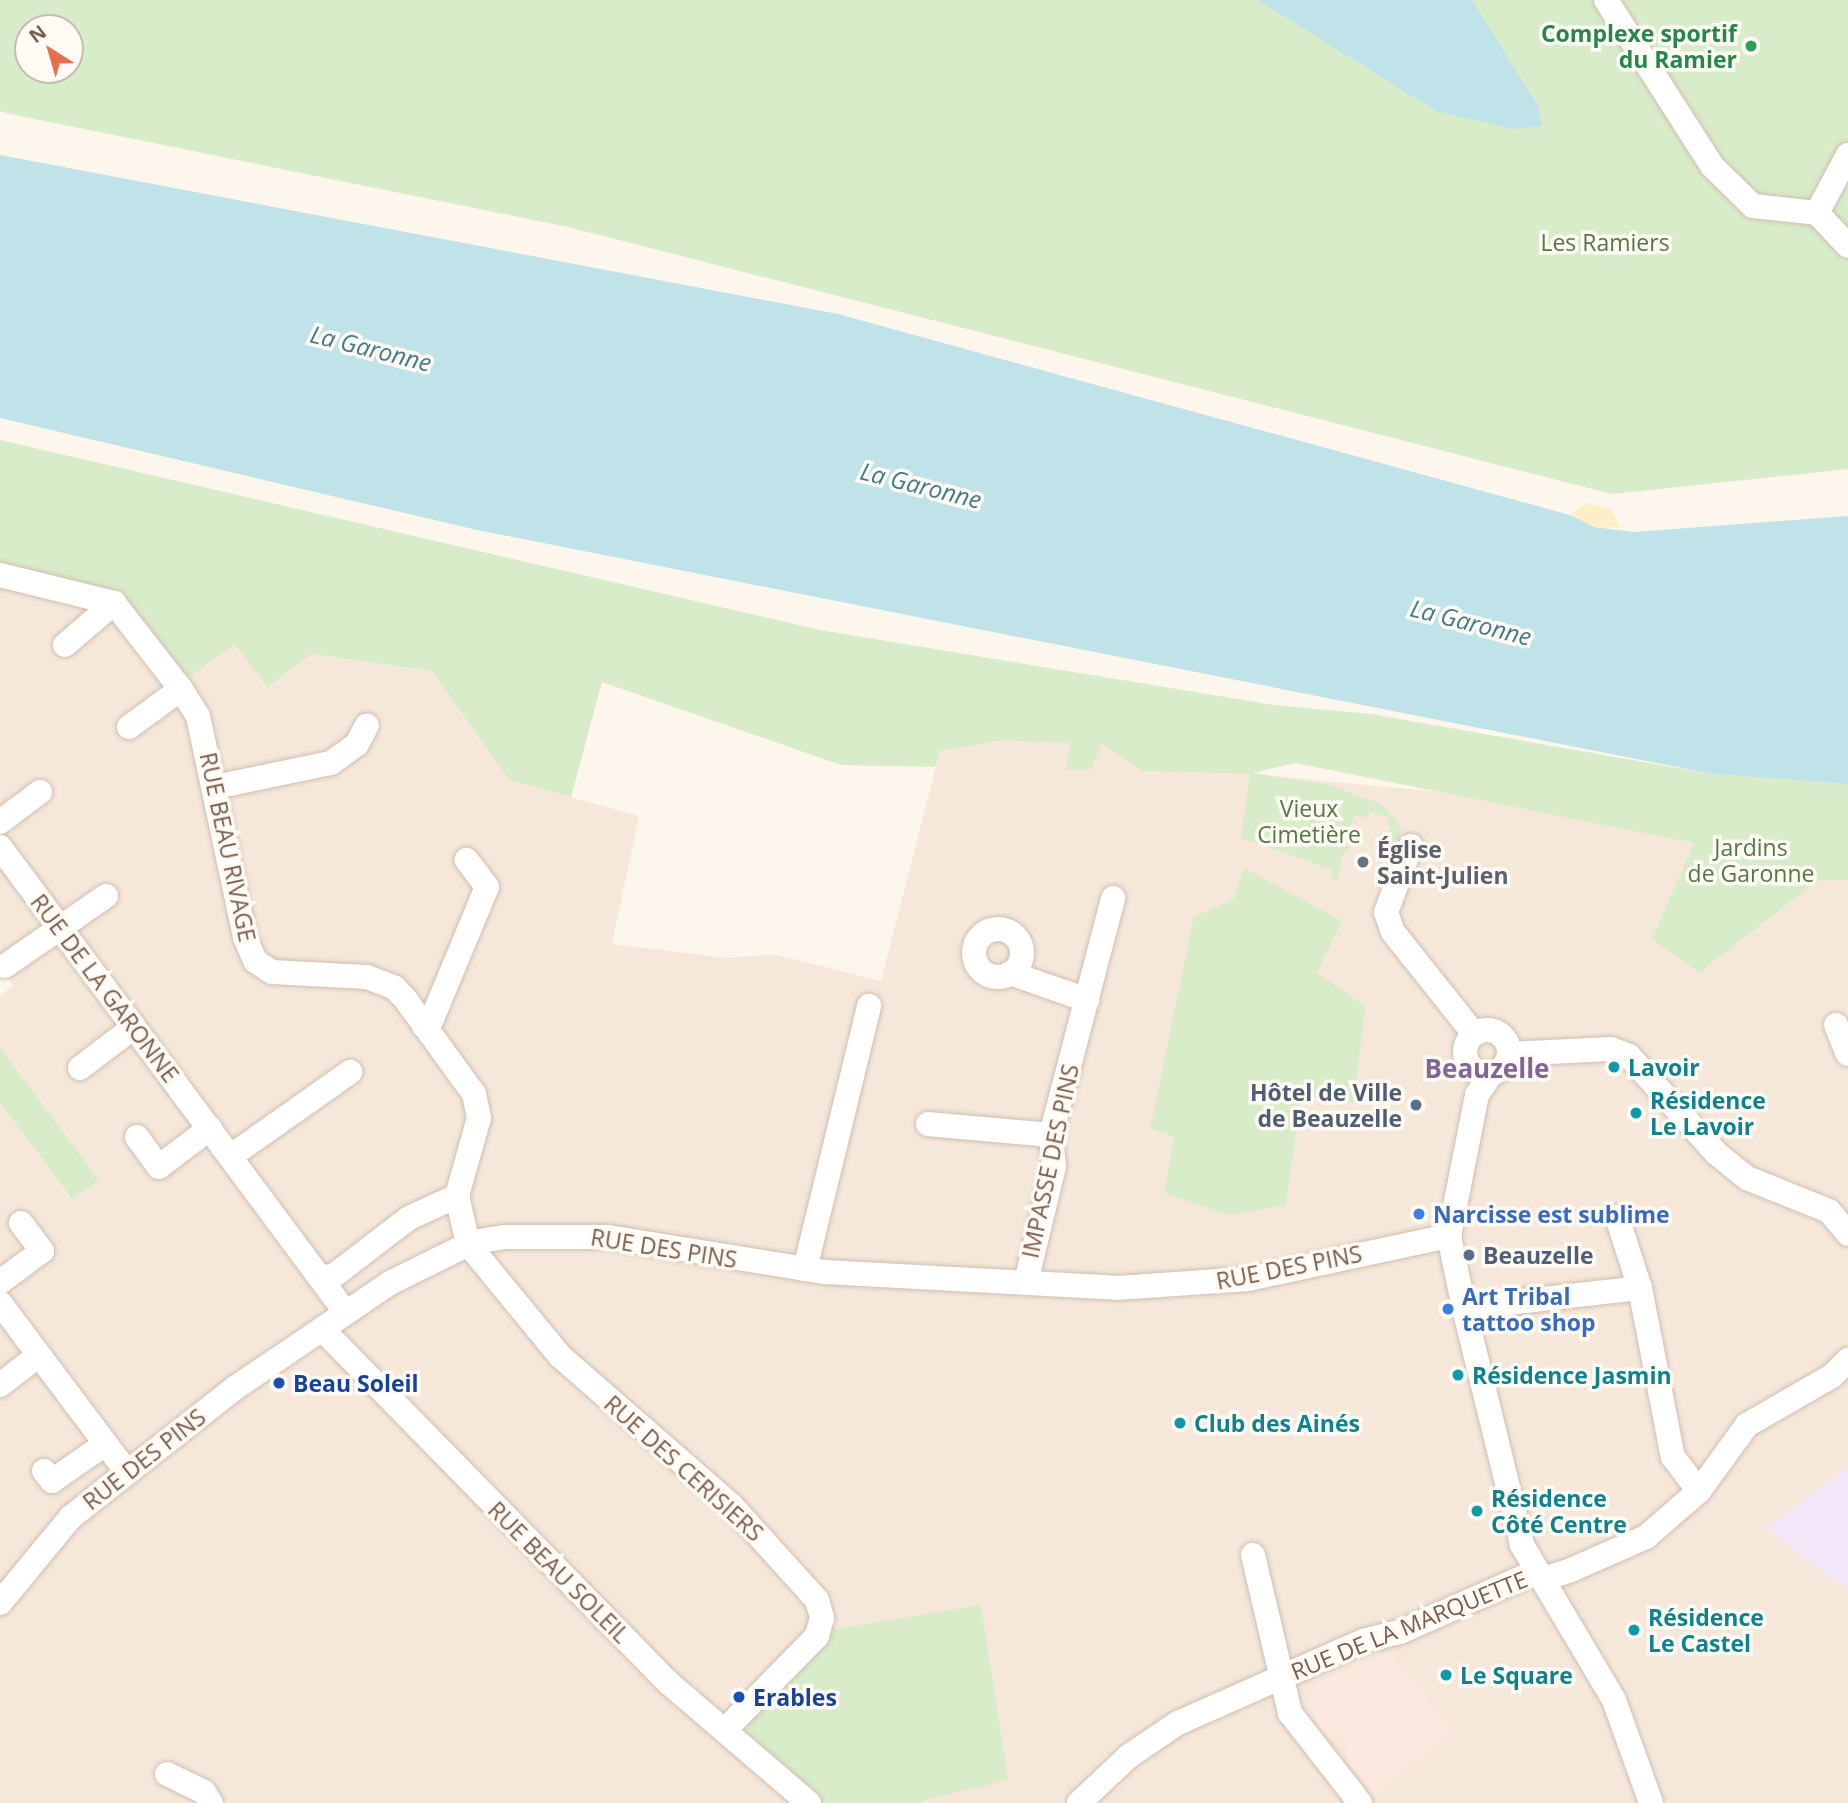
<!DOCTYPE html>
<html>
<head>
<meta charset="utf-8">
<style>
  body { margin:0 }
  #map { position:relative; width:1848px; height:1803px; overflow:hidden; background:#fdf6ec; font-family:"Open Sans",sans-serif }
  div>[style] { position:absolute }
  .residential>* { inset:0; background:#f5e8da }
  .commercial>* { inset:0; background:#fde8e0 }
  .education>* { inset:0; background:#f3e8fa }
  .green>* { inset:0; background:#d8ecc9 }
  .sand>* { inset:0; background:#fcefc7 }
  .water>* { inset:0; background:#bfe3e8 }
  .roads { filter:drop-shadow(0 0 2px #d1beb0) drop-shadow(0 0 2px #d1beb0) }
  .minor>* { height:24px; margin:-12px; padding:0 12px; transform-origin:12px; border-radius:12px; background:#fff }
  .minor>.ring { margin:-12px; padding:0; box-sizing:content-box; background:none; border:24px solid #fff; border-radius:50% }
  .dots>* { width:19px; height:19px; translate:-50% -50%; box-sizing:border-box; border:4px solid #fffaf3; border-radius:50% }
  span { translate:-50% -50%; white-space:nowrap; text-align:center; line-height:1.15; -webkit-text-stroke:7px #fffaf3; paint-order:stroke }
  .leisure-label { font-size:23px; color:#27864d; font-weight:700 }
  .right { translate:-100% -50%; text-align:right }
  .park-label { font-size:23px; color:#537a41 }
  .street-label { font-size:23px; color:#7a5c4d }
  .worship-label { font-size:23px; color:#5b616d; font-weight:700 }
  .left { translate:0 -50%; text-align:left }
  .culture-label { font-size:23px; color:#0d838f; font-weight:700 }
  .service-label { font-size:23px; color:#4e5e75; font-weight:700 }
  .shop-label { font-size:23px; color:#366cbe; font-weight:700 }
  .transit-label { font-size:23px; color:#164399; font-weight:700 }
  .water-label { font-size:24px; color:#437c86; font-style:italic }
  .quarter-label { font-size:26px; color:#846695; font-weight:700 }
  .north { position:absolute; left:14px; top:14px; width:70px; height:70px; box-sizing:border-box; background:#fffaf3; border:2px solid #cabbb1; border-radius:50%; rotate:323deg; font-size:19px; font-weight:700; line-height:28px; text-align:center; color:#7a5c4d }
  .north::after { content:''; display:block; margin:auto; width:24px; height:32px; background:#e76f51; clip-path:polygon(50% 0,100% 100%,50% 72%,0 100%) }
</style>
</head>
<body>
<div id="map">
  <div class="residential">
    <div style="clip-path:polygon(evenodd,0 568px,235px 644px,432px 671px,509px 780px,639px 816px,612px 944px,727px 958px,772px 954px,881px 981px,940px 751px,998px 741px,1071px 743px,1065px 769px,1102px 743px,1251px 774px,1442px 792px,1694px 843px,1652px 939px,1699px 973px,1817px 881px,1848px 880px,1848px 1803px,0 1803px,0 1103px,71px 1200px,99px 1180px,0 1047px,0 996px,13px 985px,0 968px,0 568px,1234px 899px,1317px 973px,1354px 1104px,1302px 1091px,1174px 1136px,1150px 1130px,1170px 1040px,1234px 899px)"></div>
  </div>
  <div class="commercial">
    <div style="clip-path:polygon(1389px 1652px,1452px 1730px,1374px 1794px,1345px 1758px,1348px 1749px,1339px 1737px,1330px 1739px,1313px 1719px,1309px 1696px,1319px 1681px)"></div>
  </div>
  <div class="education">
    <div style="clip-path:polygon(1848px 1467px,1848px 1590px,1767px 1529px)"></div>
  </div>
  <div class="green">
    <div style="clip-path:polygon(evenodd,0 0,1848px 0,1848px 469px,1612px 494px,568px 227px,10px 114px,0 111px,0 0,28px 28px,70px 28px,70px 70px,28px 70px,28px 28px)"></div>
    <div style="clip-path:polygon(0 440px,820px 630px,1273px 705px,1371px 714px,1712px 774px,1848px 784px,1848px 880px,1817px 881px,1699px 973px,1652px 939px,1694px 843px,1295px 763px,1253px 773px,1329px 785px,1381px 804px,1399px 822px,1401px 852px,1390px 847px,1394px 837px,1385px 834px,1391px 830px,1386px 817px,1372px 812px,1365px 818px,1355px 815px,1342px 842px,1351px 847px,1342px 856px,1337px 880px,1331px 877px,1333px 870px,1241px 838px,1250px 774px,1141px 771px,1102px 743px,1091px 770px,1065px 770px,1071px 743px,998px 741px,940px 751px,935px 767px,841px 765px,602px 682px,571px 797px,509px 780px,432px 671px,311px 654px,267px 687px,235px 644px,184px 681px,121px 597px,0 568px)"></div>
    <div style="clip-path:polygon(1244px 868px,1342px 921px,1317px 973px,1365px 1006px,1354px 1104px,1302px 1091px,1286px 1205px,1230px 1215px,1164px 1193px,1174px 1137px,1150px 1129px,1194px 917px,1234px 899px)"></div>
    <div style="clip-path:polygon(0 1047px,99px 1180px,72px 1200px,0 1103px)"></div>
    <div style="clip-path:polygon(981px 1605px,1008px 1780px,913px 1803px,821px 1803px,750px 1737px,748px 1722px,831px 1630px)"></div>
  </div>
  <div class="sand">
    <div style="clip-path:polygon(1588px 503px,1611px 509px,1620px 528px,1594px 527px,1570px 515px)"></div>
  </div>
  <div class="water">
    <div style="clip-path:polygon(1258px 0,1472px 0,1538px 106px,1542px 126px,1513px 129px,1436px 111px)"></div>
    <div style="clip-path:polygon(0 155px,838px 314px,1570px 515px,1594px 527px,1634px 532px,1848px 516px,1848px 784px,1712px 774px,477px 530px,0 418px)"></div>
  </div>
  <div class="roads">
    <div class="minor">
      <div style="left:1606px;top:0;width:197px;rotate:57.4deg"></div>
      <div style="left:1712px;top:166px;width:57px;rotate:44.3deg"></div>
      <div style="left:1753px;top:206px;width:64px;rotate:6.2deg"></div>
      <div style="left:1817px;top:213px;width:66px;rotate:-61.9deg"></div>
      <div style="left:1817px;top:213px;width:45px;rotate:46.8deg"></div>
      <div style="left:0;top:575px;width:117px;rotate:13.8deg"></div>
      <div style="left:114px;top:603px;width:109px;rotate:52.1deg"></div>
      <div style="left:181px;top:689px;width:32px;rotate:58deg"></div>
      <div style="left:198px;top:716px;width:226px;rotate:78deg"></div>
      <div style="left:245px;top:937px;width:26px;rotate:67deg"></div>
      <div style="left:255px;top:961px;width:20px;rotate:33deg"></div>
      <div style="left:272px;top:972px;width:95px;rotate:3deg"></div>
      <div style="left:367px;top:977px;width:30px;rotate:21deg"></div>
      <div style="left:395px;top:988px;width:16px;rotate:47deg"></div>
      <div style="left:406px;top:1000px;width:116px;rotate:54.1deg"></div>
      <div style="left:474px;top:1094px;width:25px;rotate:78deg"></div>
      <div style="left:479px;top:1118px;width:81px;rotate:105.8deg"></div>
      <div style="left:65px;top:645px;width:65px;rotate:-40.6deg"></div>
      <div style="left:129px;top:727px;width:64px;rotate:-36.2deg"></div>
      <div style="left:215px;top:787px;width:118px;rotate:-11.7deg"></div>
      <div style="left:331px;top:763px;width:32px;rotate:-36deg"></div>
      <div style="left:357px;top:744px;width:21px;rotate:-62deg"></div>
      <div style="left:0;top:822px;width:50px;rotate:-36.9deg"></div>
      <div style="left:1411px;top:846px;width:71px;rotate:110.7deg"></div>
      <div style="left:1386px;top:912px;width:21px;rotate:71deg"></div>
      <div style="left:1393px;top:932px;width:130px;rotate:51.5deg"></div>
      <div style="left:0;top:847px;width:580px;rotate:53.41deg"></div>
      <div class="ring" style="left:974px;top:929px;width:24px;height:24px"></div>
      <div style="left:5px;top:966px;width:123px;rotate:-34.7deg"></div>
      <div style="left:1010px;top:973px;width:82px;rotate:19.3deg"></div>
      <div style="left:1836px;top:1025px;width:31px;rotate:68deg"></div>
      <div style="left:424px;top:1026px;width:11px;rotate:-41deg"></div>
      <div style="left:432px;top:1019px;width:143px;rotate:-67.4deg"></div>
      <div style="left:487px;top:887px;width:34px;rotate:-127deg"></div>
      <div class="ring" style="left:1465px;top:1030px;width:20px;height:20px"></div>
      <div style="left:1509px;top:1054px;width:102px;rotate:-2.8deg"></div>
      <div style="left:1611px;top:1049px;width:19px;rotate:21deg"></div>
      <div style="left:1629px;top:1056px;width:130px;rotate:48.1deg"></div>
      <div style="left:1716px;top:1153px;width:40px;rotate:39deg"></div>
      <div style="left:1747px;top:1178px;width:88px;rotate:21.9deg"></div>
      <div style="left:1829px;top:1211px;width:30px;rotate:50deg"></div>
      <div style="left:80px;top:1068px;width:68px;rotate:-37.2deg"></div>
      <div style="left:1491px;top:1074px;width:25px;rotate:124deg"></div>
      <div style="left:1477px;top:1095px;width:144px;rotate:101.2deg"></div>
      <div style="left:1449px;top:1236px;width:74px;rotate:78.2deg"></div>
      <div style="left:1464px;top:1308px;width:244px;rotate:76.2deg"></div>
      <div style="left:1522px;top:1545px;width:180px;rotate:59.3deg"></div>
      <div style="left:1614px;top:1700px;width:109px;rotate:70.2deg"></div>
      <div style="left:928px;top:1124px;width:123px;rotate:5.1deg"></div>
      <div style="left:137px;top:1137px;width:37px;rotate:54deg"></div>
      <div style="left:159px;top:1167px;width:64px;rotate:-37.4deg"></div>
      <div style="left:231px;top:1156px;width:146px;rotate:-35.2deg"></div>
      <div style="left:457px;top:1196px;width:49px;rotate:77.1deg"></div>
      <div style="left:468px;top:1244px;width:145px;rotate:50.6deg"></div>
      <div style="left:560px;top:1356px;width:228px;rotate:41.1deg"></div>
      <div style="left:732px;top:1506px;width:127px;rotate:47.9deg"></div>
      <div style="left:817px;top:1600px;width:19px;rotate:74deg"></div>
      <div style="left:822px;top:1618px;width:19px;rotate:106deg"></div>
      <div style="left:817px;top:1636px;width:130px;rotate:134.4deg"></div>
      <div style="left:1617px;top:1217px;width:75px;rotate:72.1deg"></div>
      <div style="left:1640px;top:1288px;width:172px;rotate:79deg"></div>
      <div style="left:1673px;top:1457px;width:43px;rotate:52.6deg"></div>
      <div style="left:805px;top:1269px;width:271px;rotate:-76.3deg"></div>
      <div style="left:320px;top:1276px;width:12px;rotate:5deg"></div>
      <div style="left:332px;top:1277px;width:97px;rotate:-37.5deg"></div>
      <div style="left:409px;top:1218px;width:53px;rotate:-24.6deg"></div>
      <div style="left:0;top:1282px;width:52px;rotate:-36.4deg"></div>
      <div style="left:42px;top:1251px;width:35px;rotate:-127deg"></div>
      <div style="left:1026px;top:1282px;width:119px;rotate:-76.4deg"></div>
      <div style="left:1054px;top:1166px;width:31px;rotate:-96deg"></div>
      <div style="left:1051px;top:1135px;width:245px;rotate:-75.3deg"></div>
      <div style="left:0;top:1303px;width:211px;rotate:53.1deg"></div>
      <div style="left:1464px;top:1308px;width:177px;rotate:-6.5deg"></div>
      <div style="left:322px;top:1329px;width:497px;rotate:45.6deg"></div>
      <div style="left:670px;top:1684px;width:183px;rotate:40.6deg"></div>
      <div style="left:0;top:1385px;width:49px;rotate:-37.6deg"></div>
      <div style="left:44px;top:1471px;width:13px;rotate:51deg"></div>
      <div style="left:52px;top:1481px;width:65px;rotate:-34.9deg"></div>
      <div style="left:1253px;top:1555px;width:162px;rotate:76.8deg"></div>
      <div style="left:1290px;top:1713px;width:114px;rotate:52.1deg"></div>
      <div style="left:0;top:1603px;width:112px;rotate:-50.5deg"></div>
      <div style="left:71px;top:1517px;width:209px;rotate:-38.2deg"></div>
      <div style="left:235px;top:1388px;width:187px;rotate:-34.1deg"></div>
      <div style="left:390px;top:1283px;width:93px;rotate:-26.3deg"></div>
      <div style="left:473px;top:1242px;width:33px;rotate:-9deg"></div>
      <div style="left:506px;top:1237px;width:102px"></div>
      <div style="left:608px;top:1237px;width:220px;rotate:9.2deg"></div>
      <div style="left:825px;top:1272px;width:292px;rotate:3.1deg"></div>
      <div style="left:1117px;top:1288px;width:131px;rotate:-3.9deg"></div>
      <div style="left:1248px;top:1279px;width:206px;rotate:-12.1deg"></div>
      <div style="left:167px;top:1774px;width:41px;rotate:25.9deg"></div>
      <div style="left:204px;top:1792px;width:13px;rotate:58deg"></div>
      <div style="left:1079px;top:1803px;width:69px;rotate:-43.2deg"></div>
      <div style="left:1129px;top:1756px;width:59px;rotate:-34deg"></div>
      <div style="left:1178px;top:1723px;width:202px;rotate:-23.9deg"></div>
      <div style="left:1363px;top:1641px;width:38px;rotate:-14deg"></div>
      <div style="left:1400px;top:1632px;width:142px;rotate:-24deg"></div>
      <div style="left:1530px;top:1574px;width:20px;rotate:9deg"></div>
      <div style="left:1550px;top:1577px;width:22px;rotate:-18deg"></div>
      <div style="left:1571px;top:1570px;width:82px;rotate:-23.7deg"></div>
      <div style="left:1646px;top:1537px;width:70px;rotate:-41deg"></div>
      <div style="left:1699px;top:1491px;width:82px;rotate:-54deg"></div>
      <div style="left:1747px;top:1425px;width:98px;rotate:-30deg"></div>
      <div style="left:1832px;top:1376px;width:23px;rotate:-45deg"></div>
    </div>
  </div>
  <div class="dots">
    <div style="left:1751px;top:46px;background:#2e9e5b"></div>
    <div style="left:1363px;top:862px;background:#6b7280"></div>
    <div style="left:1614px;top:1067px;background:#0f9aa8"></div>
    <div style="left:1416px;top:1105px;background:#5c6f8a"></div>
    <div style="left:1636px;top:1113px;background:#0f9aa8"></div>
    <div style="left:1419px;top:1214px;background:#3f7fe0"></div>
    <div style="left:1469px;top:1255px;background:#5c6f8a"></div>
    <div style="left:1448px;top:1309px;background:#3f7fe0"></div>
    <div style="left:1458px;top:1375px;background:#0f9aa8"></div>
    <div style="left:279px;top:1383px;background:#1a4fb4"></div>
    <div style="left:1180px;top:1423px;background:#0f9aa8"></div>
    <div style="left:1477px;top:1511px;background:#0f9aa8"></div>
    <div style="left:1634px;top:1630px;background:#0f9aa8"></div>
    <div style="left:1446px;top:1675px;background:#0f9aa8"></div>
    <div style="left:739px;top:1697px;background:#1a4fb4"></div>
  </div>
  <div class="leisure-label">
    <span class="right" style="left:1737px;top:46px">Complexe sportif<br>du Ramier</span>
  </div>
  <div class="park-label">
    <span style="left:1605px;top:242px">Les Ramiers</span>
    <span style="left:1309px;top:821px">Vieux<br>Cimetière</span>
    <span style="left:1751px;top:860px">Jardins<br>de Garonne</span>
  </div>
  <div class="street-label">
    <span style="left:228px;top:847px;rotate:78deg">RUE BEAU RIVAGE</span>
    <span style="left:105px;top:988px;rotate:53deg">RUE DE LA GARONNE</span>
    <span style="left:1050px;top:1161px;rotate:-78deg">IMPASSE DES PINS</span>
    <span style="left:664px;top:1248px;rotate:9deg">RUE DES PINS</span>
    <span style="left:1289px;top:1267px;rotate:-11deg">RUE DES PINS</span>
    <span style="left:144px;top:1459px;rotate:-38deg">RUE DES PINS</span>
    <span style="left:684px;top:1468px;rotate:42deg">RUE DES CERISIERS</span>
    <span style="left:559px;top:1572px;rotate:45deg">RUE BEAU SOLEIL</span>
    <span style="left:1409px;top:1625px;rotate:-22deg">RUE DE LA MARQUETTE</span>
  </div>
  <div class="worship-label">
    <span class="left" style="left:1377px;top:862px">Église<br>Saint-Julien</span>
  </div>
  <div class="culture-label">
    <span class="left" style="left:1628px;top:1067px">Lavoir</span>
    <span class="left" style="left:1650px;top:1113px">Résidence<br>Le Lavoir</span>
    <span class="left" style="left:1472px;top:1375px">Résidence Jasmin</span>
    <span class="left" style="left:1194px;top:1423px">Club des Ainés</span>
    <span class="left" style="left:1491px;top:1511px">Résidence<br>Côté Centre</span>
    <span class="left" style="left:1648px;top:1630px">Résidence<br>Le Castel</span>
    <span class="left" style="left:1460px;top:1675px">Le Square</span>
  </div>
  <div class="service-label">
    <span class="right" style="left:1402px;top:1105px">Hôtel de Ville<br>de Beauzelle</span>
    <span class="left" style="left:1483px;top:1255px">Beauzelle</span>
  </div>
  <div class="shop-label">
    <span class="left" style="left:1433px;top:1214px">Narcisse est sublime</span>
    <span class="left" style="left:1462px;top:1309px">Art Tribal<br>tattoo shop</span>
  </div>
  <div class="transit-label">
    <span class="left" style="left:293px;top:1383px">Beau Soleil</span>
    <span class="left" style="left:753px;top:1697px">Erables</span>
  </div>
  <div class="water-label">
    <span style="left:371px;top:348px;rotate:14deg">La Garonne</span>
    <span style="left:921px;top:485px;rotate:14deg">La Garonne</span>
    <span style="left:1471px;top:622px;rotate:14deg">La Garonne</span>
  </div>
  <div class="quarter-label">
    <span style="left:1487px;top:1069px">Beauzelle</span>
  </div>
  <div class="north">N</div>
</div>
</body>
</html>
